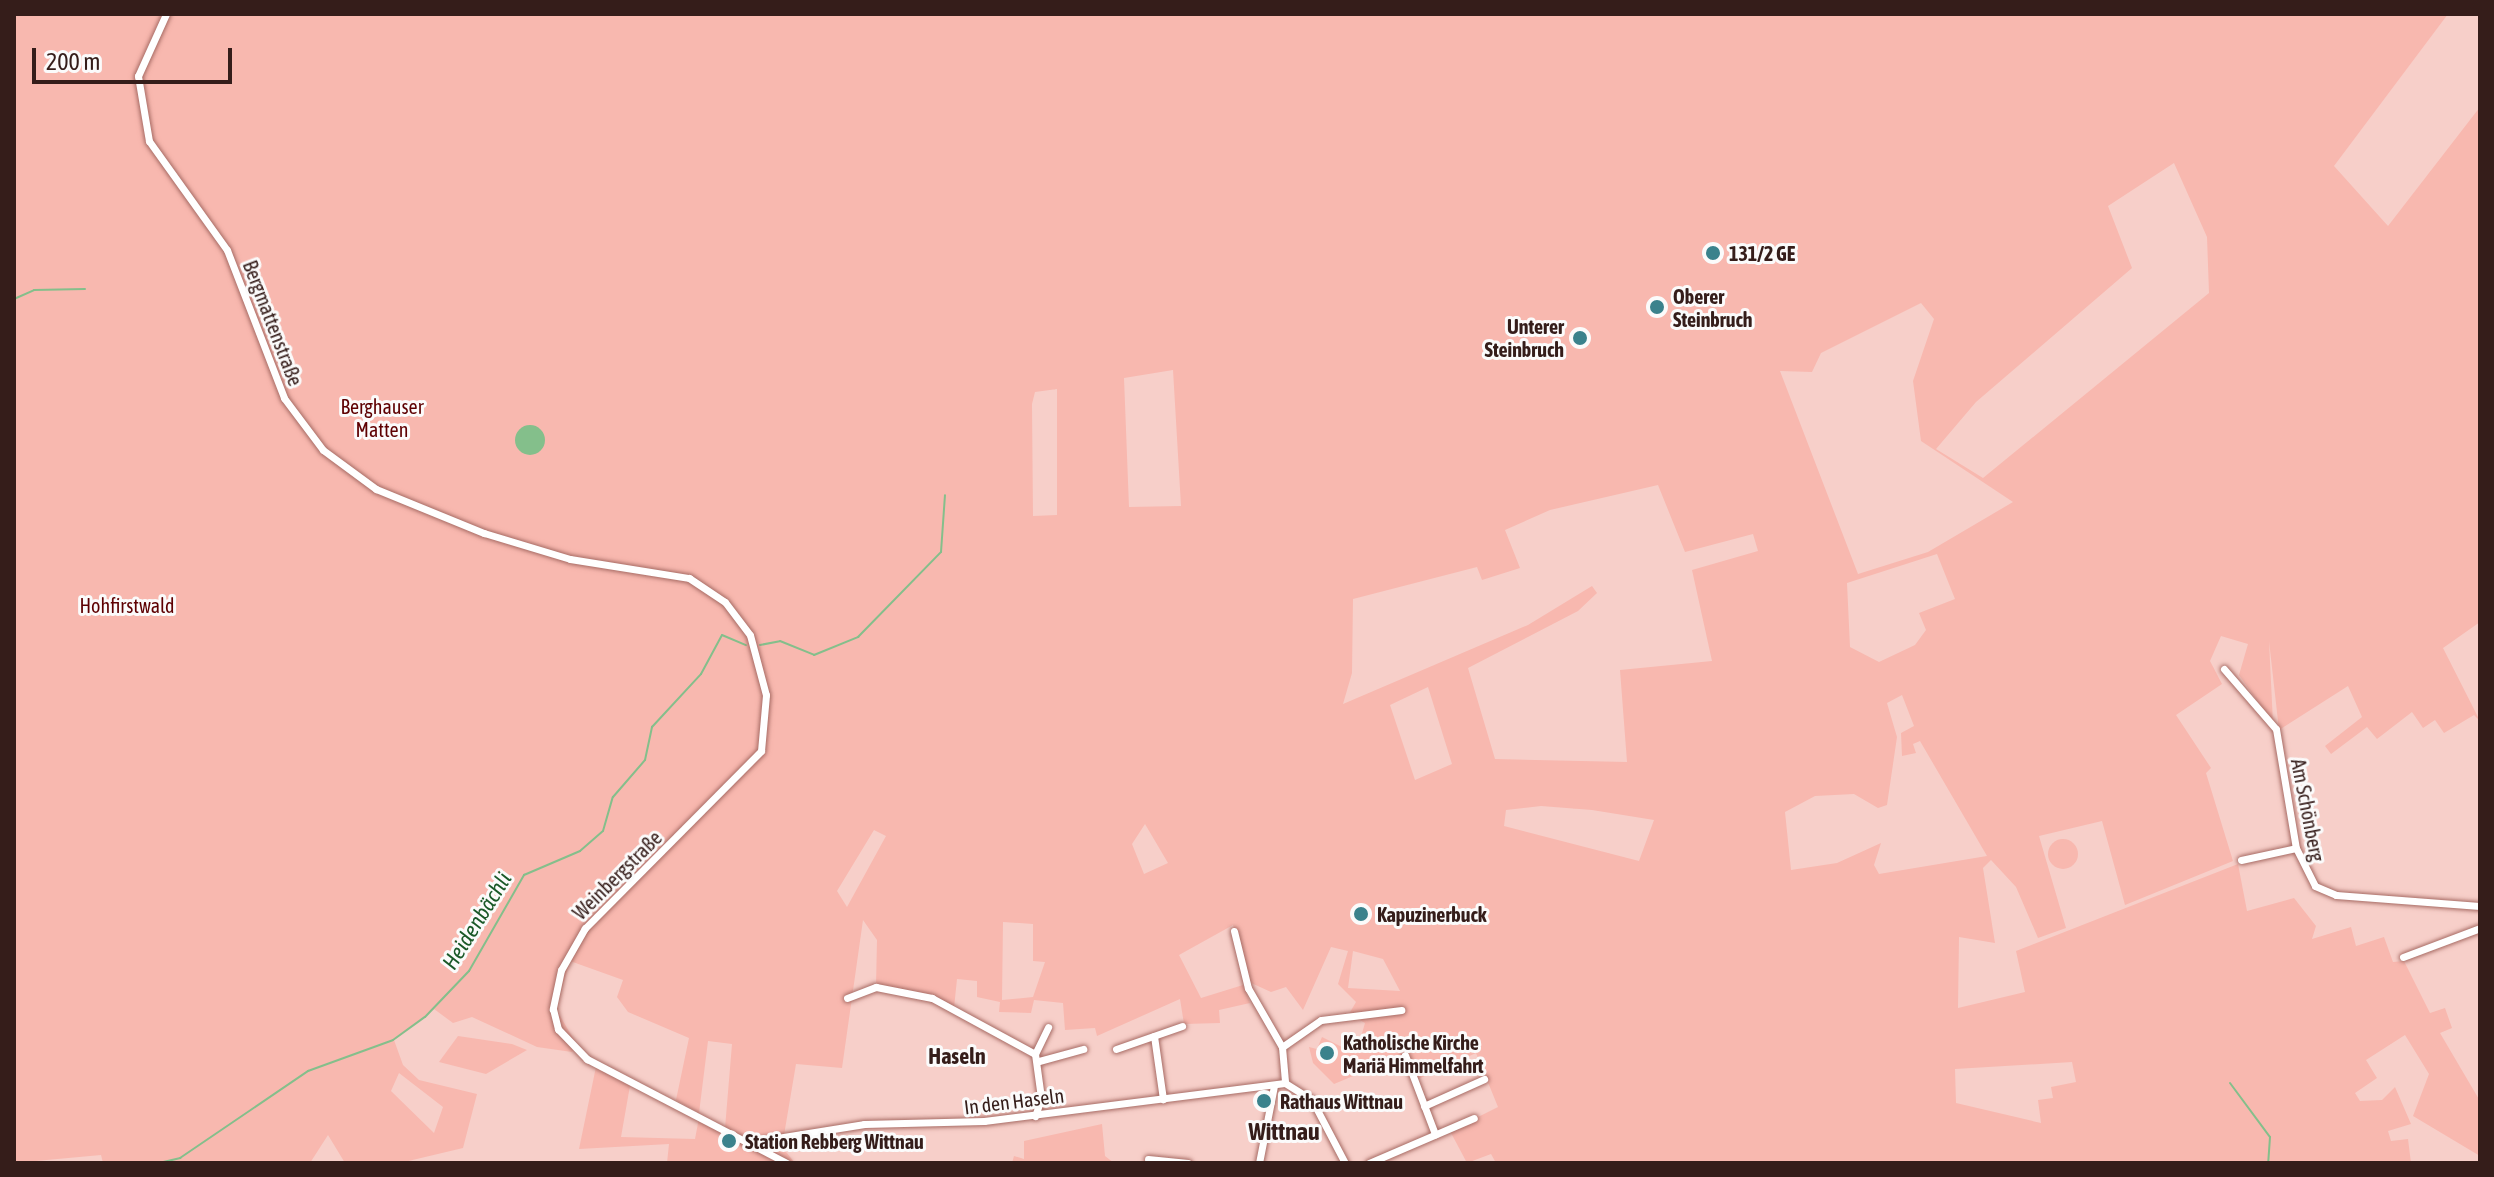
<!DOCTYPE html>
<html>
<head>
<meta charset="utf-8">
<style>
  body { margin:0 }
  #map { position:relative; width:2494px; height:1177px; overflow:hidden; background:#f7cfc9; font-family:"Asap Condensed",sans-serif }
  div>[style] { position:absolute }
  .green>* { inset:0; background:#f8b8af }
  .round { border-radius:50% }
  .water>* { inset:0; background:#84bf8b }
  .stream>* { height:2px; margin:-1px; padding:0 1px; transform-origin:1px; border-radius:1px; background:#84bf8b }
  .roads { filter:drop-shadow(0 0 2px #a76b64) drop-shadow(0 0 2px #a76b64) }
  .minor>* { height:7px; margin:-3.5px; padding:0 3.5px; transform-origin:3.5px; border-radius:3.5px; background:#fff }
  .dots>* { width:22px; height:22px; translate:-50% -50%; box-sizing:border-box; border:4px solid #fbfbfb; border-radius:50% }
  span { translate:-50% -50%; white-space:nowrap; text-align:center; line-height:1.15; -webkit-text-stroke:6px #fbfbfb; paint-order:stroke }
  .poi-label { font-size:20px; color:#351d1a; font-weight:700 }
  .left { translate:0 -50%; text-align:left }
  .right { translate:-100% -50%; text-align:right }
  .street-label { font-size:20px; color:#351d1a }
  .park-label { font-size:20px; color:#5e0002 }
  .water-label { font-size:22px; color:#1b5928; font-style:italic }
  .neighbourhood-label { font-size:22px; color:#351d1a; font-weight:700 }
  .quarter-label { font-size:24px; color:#351d1a; font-weight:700 }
  .frame { position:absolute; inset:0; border:16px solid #351d1a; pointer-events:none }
  .scale { position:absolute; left:32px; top:48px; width:200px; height:36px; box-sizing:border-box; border:4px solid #351d1a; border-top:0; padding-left:10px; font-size:24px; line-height:28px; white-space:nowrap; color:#351d1a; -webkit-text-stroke:6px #fbfbfb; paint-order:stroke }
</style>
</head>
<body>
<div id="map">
  <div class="green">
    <div style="clip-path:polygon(evenodd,14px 14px,2448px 14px,2334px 166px,2388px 226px,2480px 107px,2480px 622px,2443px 648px,2480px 721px,2474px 715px,2444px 733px,2435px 720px,2423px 728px,2412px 712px,2377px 739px,2367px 727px,2331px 754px,2325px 746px,2362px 717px,2348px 686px,2279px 730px,2269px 641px,2273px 723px,2239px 675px,2248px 644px,2221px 636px,2210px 661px,2222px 684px,2176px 715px,2211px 768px,2206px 773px,2233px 861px,2125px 905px,2102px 821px,2039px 836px,2066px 928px,2038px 938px,2016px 887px,1991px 860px,1983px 868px,1995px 943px,1959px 937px,1958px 1008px,2025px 992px,2016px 951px,2238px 864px,2247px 911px,2294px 898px,2316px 926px,2312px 939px,2351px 927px,2356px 946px,2384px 937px,2393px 962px,2404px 961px,2430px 1013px,2445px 1008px,2452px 1028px,2440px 1033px,2480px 1101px,2480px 1156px,2413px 1116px,2429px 1074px,2405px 1035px,2366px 1060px,2377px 1078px,2355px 1093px,2360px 1101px,2382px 1100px,2395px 1087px,2411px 1124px,2388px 1131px,2391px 1141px,2408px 1139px,2411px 1163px,1496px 1163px,1491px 1154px,1467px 1163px,1450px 1131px,1498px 1107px,1476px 1053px,1416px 1080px,1406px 1054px,1334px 1084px,1313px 1063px,1309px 1047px,1317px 1049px,1322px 1037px,1356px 1054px,1365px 1023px,1349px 1014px,1356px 1002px,1338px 984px,1348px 951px,1331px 947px,1303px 1010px,1286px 987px,1271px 992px,1249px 982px,1233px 925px,1179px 955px,1201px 998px,1243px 985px,1250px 1003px,1219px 1010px,1220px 1023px,1184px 1024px,1180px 999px,1097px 1036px,1095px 1028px,1065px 1030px,1063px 1003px,1034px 1000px,1031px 1013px,999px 1012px,1000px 1002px,977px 997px,977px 981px,957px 979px,954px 1008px,929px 994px,876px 986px,877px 940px,863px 920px,842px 1068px,796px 1064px,782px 1147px,795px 1163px,667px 1163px,669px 1144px,579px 1149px,597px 1062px,631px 1080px,621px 1137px,695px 1139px,699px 1118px,725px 1128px,732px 1044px,708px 1041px,699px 1113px,676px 1100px,689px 1038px,628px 1012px,617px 997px,623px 980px,570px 961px,556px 1009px,577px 1045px,572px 1052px,537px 1047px,472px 1017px,453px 1023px,434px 1009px,394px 1040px,403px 1065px,419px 1080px,477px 1094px,463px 1148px,400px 1163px,345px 1163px,328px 1135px,310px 1163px,103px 1163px,101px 1155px,14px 1163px,14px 14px,2174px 163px,2207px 237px,2209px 293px,1983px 478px,1936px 449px,1976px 402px,2132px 268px,2108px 206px,2174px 163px,14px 14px,1921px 303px,1934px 319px,1913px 381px,1921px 441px,2013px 502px,1928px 552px,1858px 574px,1780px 371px,1812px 372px,1821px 353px,1921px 303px,14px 14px,1173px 370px,1181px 506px,1129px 507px,1124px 378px,1173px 370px,14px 14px,1057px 389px,1057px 515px,1033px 516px,1032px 404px,1035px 392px,1057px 389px,14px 14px,1658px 485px,1685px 552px,1753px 534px,1758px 551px,1692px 570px,1712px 661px,1620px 670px,1627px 762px,1495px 759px,1468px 668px,1578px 611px,1597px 593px,1592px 586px,1528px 625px,1343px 704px,1352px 673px,1353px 599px,1477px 567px,1482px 580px,1520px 568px,1505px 530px,1550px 510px,1658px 485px,14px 14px,1937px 554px,1955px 599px,1919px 613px,1926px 630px,1915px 645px,1879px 662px,1850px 647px,1847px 583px,1937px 554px,14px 14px,1428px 687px,1452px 764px,1415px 780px,1390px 705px,1428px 687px,14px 14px,1902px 695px,1914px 726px,1901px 733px,1902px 756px,1916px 753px,1913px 744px,1920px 741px,1987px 856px,1879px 874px,1874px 865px,1881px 843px,1837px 863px,1791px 870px,1785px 812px,1815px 796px,1854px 794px,1878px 808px,1887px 805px,1897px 737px,1887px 703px,1902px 695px,14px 14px,1541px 806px,1592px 810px,1654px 820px,1639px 861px,1504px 826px,1506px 810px,1541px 806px,14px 14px,1145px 824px,1168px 863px,1144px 874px,1132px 844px,1145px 824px,14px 14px,874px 830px,886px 836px,847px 907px,837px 891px,874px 830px,14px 14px,1003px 922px,1033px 924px,1033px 961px,1045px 962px,1033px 997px,1002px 1000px,1003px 922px,14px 14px,1353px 951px,1383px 959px,1400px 991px,1348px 988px,1353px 951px,14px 14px,2072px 1062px,2076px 1082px,2051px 1087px,2053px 1098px,2038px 1100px,2041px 1123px,1956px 1103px,1955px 1069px,2072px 1062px,14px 14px,399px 1073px,443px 1107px,434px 1133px,391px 1091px,399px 1073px)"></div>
    <div class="round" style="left:2048px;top:839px;width:30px;height:30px"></div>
    <div style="clip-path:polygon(458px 1036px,512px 1044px,527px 1050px,486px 1074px,439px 1062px)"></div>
    <div style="clip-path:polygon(1102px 1124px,1105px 1156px,1114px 1163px,1012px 1163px,1014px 1156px,1024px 1159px,1024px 1141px)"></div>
  </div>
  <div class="water">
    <div class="round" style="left:515px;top:425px;width:30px;height:30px"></div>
  </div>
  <div class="stream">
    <div style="left:14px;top:299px;width:22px;rotate:-24deg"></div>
    <div style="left:34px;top:290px;width:51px;rotate:-1.1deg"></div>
    <div style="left:760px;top:645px;width:20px;rotate:-11deg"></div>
    <div style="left:780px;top:641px;width:37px;rotate:22deg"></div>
    <div style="left:814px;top:655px;width:48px;rotate:-22.2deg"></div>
    <div style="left:858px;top:637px;width:119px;rotate:-45.7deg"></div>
    <div style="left:941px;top:552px;width:57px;rotate:-86deg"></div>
    <div style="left:2230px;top:1083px;width:67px;rotate:53.5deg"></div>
    <div style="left:2270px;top:1137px;width:26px;rotate:94deg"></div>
    <div style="left:159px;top:1163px;width:22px;rotate:-13deg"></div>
    <div style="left:180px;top:1158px;width:155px;rotate:-34.2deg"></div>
    <div style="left:308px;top:1071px;width:90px;rotate:-20deg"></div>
    <div style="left:393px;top:1040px;width:39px;rotate:-36deg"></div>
    <div style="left:425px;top:1017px;width:64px;rotate:-46.3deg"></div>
    <div style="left:469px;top:971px;width:111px;rotate:-60.2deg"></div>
    <div style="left:524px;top:875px;width:61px;rotate:-23.2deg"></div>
    <div style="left:580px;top:851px;width:30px;rotate:-41deg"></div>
    <div style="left:603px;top:831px;width:35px;rotate:-74deg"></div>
    <div style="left:613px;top:797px;width:49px;rotate:-49.1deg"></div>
    <div style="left:645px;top:760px;width:34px;rotate:-78deg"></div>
    <div style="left:652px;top:727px;width:72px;rotate:-47.2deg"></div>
    <div style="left:701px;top:674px;width:44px;rotate:-61.7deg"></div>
    <div style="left:722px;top:635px;width:26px;rotate:23deg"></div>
  </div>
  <div class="roads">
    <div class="minor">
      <div style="left:166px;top:14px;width:68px;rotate:114.3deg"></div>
      <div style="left:138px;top:76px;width:66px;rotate:80.4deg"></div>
      <div style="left:149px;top:141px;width:134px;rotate:54.4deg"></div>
      <div style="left:227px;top:250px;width:159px;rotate:68.9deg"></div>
      <div style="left:284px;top:398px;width:65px;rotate:53.1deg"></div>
      <div style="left:323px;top:450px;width:66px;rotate:36.3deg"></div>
      <div style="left:376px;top:489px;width:117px;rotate:22.2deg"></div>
      <div style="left:484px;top:533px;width:90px;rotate:16.8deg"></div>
      <div style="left:570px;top:559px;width:121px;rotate:9.1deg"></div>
      <div style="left:689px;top:578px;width:43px;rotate:33.7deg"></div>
      <div style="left:725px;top:602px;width:41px;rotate:52.9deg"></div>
      <div style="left:750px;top:635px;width:62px;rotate:75.1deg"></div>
      <div style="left:766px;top:695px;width:56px;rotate:95.1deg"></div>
      <div style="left:761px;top:751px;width:250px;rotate:134.8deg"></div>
      <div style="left:585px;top:928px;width:48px;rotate:119.7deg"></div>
      <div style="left:561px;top:970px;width:40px;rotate:102deg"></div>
      <div style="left:553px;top:1009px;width:21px;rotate:76deg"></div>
      <div style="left:558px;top:1029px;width:42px;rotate:46deg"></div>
      <div style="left:587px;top:1059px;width:225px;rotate:27.5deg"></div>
      <div style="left:2224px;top:669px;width:79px;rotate:49.1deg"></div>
      <div style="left:2276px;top:729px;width:121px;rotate:80.5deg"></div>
      <div style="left:2296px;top:848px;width:42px;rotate:63.4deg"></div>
      <div style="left:2315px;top:886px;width:23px;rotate:23deg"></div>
      <div style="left:2336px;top:895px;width:144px;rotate:4.4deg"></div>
      <div style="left:2241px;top:860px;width:56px;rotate:-12.3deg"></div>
      <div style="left:1234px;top:931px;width:59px;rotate:76.2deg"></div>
      <div style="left:1248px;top:988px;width:68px;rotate:60deg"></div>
      <div style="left:1282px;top:1047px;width:36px;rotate:85deg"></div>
      <div style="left:2403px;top:957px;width:82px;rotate:-20.6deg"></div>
      <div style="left:847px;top:998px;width:31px;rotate:-21deg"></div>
      <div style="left:876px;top:987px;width:57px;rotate:11.1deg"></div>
      <div style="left:932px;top:998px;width:117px;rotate:28.5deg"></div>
      <div style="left:1035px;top:1054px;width:44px;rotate:82.2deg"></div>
      <div style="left:1041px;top:1098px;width:19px;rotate:108deg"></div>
      <div style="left:1154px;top:1036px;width:64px;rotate:81.9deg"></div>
      <div style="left:1282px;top:1047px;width:47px;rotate:-34.7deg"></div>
      <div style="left:1321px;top:1020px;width:81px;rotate:-7.1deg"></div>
      <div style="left:1116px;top:1049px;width:70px;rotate:-19.2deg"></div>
      <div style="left:1035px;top:1054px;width:30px;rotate:-64deg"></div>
      <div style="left:1405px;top:1055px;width:85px;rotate:69.2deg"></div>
      <div style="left:1039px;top:1061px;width:46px;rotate:-15.3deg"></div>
      <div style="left:1424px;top:1106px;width:66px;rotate:-24.2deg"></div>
      <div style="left:746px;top:1143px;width:120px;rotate:-9.1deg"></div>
      <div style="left:864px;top:1124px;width:120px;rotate:-1.4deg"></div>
      <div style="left:984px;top:1121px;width:303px;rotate:-7.2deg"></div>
      <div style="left:1285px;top:1083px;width:32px;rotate:32deg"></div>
      <div style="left:1312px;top:1100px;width:71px;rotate:62.4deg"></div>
      <div style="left:1148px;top:1159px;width:40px;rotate:5.7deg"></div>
      <div style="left:1259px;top:1163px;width:78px;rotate:-79deg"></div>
      <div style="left:1369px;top:1163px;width:114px;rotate:-23.2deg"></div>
    </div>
  </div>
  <div class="dots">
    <div style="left:1713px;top:253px;background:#3b828c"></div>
    <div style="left:1657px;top:307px;background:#3b828c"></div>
    <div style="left:1580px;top:338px;background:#3b828c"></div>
    <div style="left:1361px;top:914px;background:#3b828c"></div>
    <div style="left:1327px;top:1053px;background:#3b828c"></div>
    <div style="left:1264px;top:1101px;background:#3b828c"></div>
    <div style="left:729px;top:1141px;background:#3b828c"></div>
  </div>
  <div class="poi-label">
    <span class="left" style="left:1729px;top:253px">131/2 GE</span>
    <span class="left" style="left:1673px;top:308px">Oberer<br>Steinbruch</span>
    <span class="right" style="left:1564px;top:338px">Unterer<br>Steinbruch</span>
    <span class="left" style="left:1377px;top:914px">Kapuzinerbuck</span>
    <span class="left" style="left:1343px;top:1054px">Katholische Kirche<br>Mariä Himmelfahrt</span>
    <span class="left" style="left:1280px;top:1101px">Rathaus Wittnau</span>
    <span class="left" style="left:745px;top:1141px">Station Rebberg Wittnau</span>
  </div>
  <div class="street-label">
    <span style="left:273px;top:323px;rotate:69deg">Bergmattenstraße</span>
    <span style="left:2308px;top:810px;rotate:79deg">Am Schönberg</span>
    <span style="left:617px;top:875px;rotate:-45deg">Weinbergstraße</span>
    <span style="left:1014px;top:1101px;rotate:-7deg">In den Haseln</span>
  </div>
  <div class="park-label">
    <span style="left:382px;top:418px">Berghauser<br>Matten</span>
    <span style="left:127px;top:605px">Hohfirstwald</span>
  </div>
  <div class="water-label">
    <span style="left:477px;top:921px;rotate:-58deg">Heidenbächli</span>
  </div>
  <div class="neighbourhood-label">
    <span style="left:957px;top:1057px">Haseln</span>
  </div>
  <div class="quarter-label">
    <span style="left:1284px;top:1132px">Wittnau</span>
  </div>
  <div class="frame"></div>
  <div class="scale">200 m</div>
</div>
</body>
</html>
